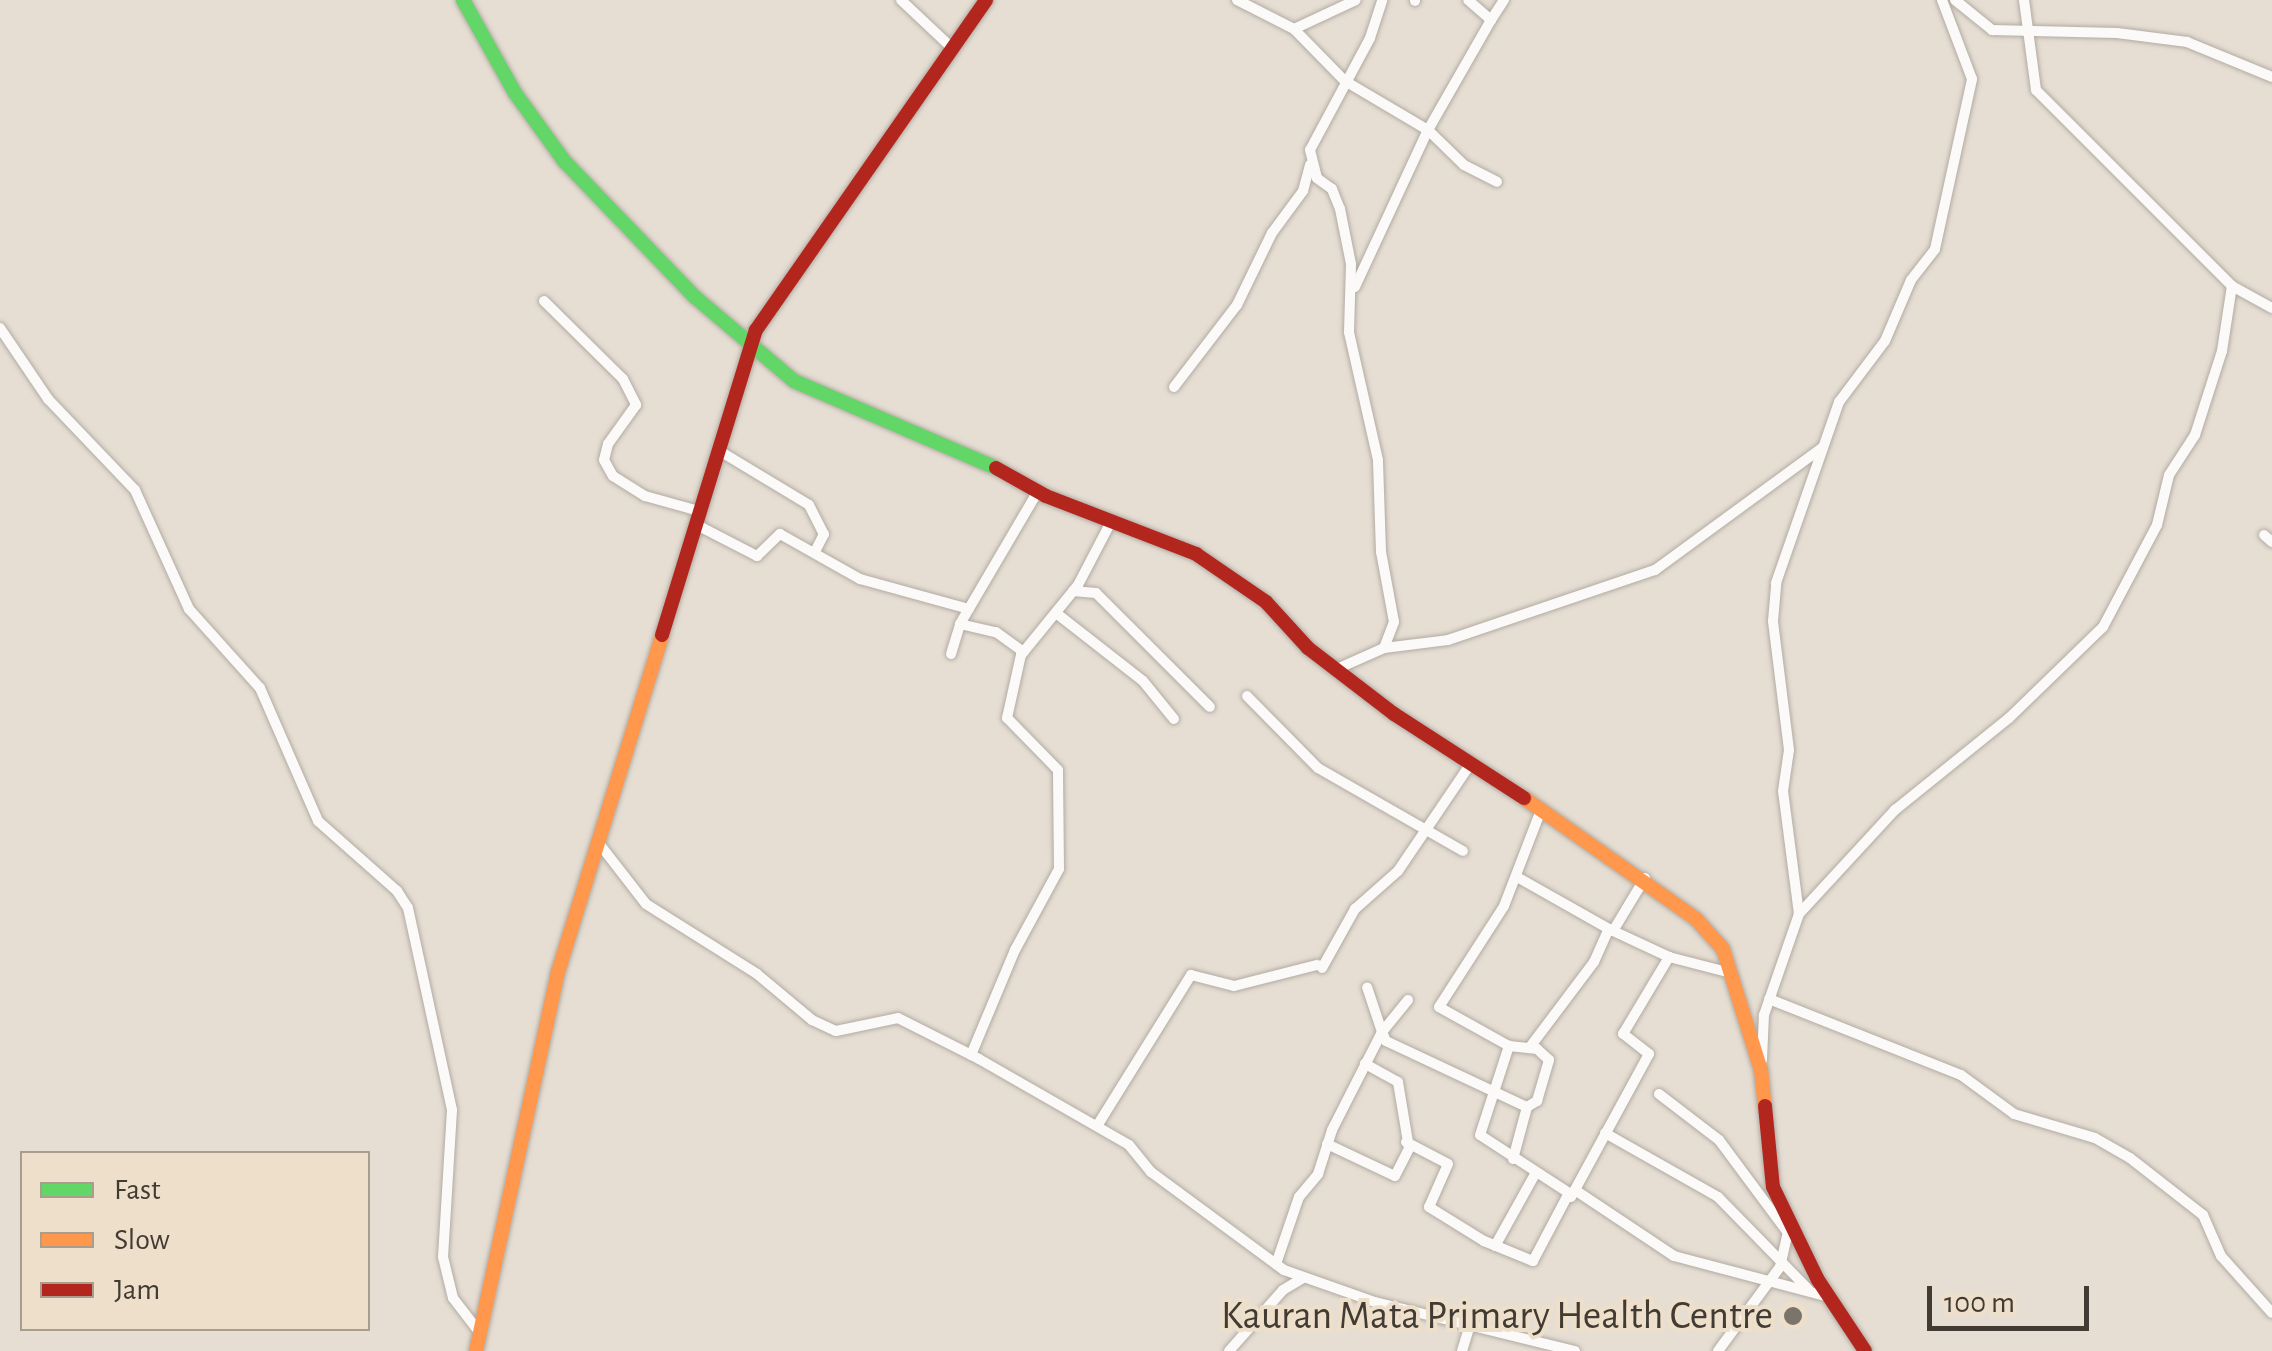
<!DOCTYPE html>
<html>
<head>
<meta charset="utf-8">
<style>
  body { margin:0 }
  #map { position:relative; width:2272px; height:1351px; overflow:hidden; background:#e6ded3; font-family:"Alegreya Sans",sans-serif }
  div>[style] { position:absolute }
  .roads { filter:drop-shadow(0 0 2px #b2aba3) drop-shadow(0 0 2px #b2aba3) }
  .street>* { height:10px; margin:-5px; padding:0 5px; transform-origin:5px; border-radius:5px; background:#fbfaf8 }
  .fast>* { height:14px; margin:-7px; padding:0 7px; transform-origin:7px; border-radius:7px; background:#63d668 }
  .slow>* { height:14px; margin:-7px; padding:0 7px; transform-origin:7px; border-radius:7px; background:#ff974d }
  .jam>* { height:14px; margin:-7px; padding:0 7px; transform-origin:7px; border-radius:7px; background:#b3261e }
  .dots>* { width:28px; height:28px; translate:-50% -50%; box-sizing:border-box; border:5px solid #eedfcb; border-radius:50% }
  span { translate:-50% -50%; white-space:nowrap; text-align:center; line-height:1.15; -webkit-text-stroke:8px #eedfcb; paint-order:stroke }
  .poi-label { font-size:40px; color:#413b33 }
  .right { translate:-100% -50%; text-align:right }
  .legend { position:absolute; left:20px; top:1151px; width:350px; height:180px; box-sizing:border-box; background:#eedfcb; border:2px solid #a99d8e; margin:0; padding:12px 18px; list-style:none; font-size:30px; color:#413b33 }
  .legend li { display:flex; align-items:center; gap:20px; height:50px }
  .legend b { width:50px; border:2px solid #a99d8e }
  .scale { position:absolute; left:1927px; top:1286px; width:162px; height:45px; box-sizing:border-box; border:5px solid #413b33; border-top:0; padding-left:12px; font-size:30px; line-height:35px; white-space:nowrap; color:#413b33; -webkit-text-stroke:8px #eedfcb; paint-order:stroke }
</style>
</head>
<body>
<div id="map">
  <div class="roads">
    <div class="street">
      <div style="left:901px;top:0;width:70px;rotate:43.3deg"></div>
      <div style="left:1237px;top:0;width:64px;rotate:27deg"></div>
      <div style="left:1294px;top:29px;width:73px;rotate:45.6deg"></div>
      <div style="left:1345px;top:81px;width:96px;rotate:30.6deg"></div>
      <div style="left:1428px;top:130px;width:50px;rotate:44.2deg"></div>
      <div style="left:1464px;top:165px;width:37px;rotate:27deg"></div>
      <div style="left:1955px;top:0;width:48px;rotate:39deg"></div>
      <div style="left:1992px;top:30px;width:125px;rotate:1.4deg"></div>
      <div style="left:2117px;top:33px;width:71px;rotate:7.3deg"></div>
      <div style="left:2187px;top:42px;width:92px;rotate:22.4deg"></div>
      <div style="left:2024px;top:0;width:91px;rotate:82.4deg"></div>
      <div style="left:2036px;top:90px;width:277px;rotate:45deg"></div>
      <div style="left:2232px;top:286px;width:46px;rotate:28.8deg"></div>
      <div style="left:1415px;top:1px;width:1px;rotate:-90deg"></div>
      <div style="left:1491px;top:20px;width:24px;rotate:-57deg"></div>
      <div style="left:1294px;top:29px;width:68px;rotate:-25.1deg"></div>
      <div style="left:1355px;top:287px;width:173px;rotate:-65.1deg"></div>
      <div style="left:1428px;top:130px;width:127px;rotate:-60.2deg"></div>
      <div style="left:1491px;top:20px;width:30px;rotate:-139deg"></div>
      <div style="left:544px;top:301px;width:111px;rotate:44.6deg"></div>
      <div style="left:623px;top:379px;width:29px;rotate:63deg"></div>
      <div style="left:636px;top:405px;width:48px;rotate:125.7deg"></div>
      <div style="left:608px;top:444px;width:16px;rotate:104deg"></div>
      <div style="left:604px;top:460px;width:18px;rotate:61deg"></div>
      <div style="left:613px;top:476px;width:38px;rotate:32deg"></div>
      <div style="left:645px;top:496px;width:56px;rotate:15.5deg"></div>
      <div style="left:0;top:328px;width:86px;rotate:55.9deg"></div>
      <div style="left:48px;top:399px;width:126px;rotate:46.3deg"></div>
      <div style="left:135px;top:490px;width:131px;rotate:65.6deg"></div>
      <div style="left:189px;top:609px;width:106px;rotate:48.1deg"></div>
      <div style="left:260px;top:688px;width:145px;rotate:66.4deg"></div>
      <div style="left:318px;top:821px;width:106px;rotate:41.5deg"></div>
      <div style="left:397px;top:891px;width:20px;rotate:57deg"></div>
      <div style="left:408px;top:908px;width:207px;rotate:77.7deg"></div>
      <div style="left:452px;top:1110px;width:147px;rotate:93.5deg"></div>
      <div style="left:443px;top:1257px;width:42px;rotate:76.3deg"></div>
      <div style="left:453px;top:1298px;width:44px;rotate:52.4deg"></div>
      <div style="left:1174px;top:387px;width:103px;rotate:-52.5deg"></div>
      <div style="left:1237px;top:305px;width:80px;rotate:-64.1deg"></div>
      <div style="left:1272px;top:233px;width:52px;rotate:-53.6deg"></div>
      <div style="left:1303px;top:191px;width:27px;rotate:-75deg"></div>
      <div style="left:718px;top:450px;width:106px;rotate:31.1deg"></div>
      <div style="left:809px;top:505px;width:33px;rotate:63deg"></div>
      <div style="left:824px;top:534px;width:20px;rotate:117deg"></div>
      <div style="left:695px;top:524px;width:70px;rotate:27.3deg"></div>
      <div style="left:757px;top:556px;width:32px;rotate:-44deg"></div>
      <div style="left:780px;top:534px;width:92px;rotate:29.4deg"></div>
      <div style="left:860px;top:579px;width:113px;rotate:15.4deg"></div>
      <div style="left:2264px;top:535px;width:11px;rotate:41deg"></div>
      <div style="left:1073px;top:591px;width:23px;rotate:5deg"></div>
      <div style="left:1096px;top:593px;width:161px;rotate:45deg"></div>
      <div style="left:1056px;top:613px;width:110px;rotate:38deg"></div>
      <div style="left:1143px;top:681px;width:49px;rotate:50.8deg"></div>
      <div style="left:960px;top:624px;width:37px;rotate:13deg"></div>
      <div style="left:996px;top:632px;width:34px;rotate:36deg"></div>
      <div style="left:1384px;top:648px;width:64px;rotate:-7.1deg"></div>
      <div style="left:1448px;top:640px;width:219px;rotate:-18.7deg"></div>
      <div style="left:1655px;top:570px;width:208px;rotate:-36.2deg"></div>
      <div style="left:951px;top:654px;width:31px;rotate:-73deg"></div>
      <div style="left:960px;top:624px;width:154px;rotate:-59.6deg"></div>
      <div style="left:1339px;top:668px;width:49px;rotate:-24deg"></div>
      <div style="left:1384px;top:648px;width:28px;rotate:-69deg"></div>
      <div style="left:1394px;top:622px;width:71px;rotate:-100.5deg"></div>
      <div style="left:1381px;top:552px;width:92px;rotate:-91.9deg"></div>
      <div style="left:1378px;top:460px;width:131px;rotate:-102.8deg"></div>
      <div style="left:1349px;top:332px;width:68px;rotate:-88.3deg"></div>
      <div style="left:1351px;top:264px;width:56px;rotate:-101.3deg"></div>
      <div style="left:1340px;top:209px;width:22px;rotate:-112deg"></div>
      <div style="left:1332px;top:189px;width:19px;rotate:-144deg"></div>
      <div style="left:1317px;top:178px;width:29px;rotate:-104deg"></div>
      <div style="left:1310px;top:150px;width:127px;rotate:-61.8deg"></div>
      <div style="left:1370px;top:38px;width:40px;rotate:-72deg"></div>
      <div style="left:1247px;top:696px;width:101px;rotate:45.4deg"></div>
      <div style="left:1318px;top:768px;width:167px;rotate:29.8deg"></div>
      <div style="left:601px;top:846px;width:73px;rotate:52.2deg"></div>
      <div style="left:646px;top:904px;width:131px;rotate:32.2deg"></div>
      <div style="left:757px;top:974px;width:72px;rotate:39.9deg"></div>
      <div style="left:812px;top:1020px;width:26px;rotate:25deg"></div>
      <div style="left:836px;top:1031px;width:63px;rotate:-11.8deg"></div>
      <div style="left:898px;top:1018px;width:91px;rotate:26.8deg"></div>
      <div style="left:979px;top:1059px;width:173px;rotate:29.8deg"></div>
      <div style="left:1129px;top:1145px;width:35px;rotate:51deg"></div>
      <div style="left:1151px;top:1172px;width:165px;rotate:36.4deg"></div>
      <div style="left:1284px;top:1270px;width:96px;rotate:19.4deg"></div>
      <div style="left:1375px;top:1302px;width:206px;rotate:13.8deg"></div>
      <div style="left:1517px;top:877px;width:106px;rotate:29.5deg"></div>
      <div style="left:1799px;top:914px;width:124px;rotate:-97.4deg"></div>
      <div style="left:1783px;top:791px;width:41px;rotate:-81.7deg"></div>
      <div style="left:1789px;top:750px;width:130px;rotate:-97.1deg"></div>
      <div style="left:1773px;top:621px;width:38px;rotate:-85deg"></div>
      <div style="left:1776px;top:583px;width:192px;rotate:-70.8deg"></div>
      <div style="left:1839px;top:402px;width:76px;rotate:-53deg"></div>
      <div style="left:1885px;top:341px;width:66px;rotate:-66.9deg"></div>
      <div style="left:1911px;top:280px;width:39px;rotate:-52deg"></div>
      <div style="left:1935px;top:249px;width:174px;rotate:-77.7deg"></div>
      <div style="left:1972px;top:79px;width:85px;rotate:-110.8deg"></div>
      <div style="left:1613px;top:931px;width:62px;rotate:-58.9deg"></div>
      <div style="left:1322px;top:968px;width:68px;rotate:-60.8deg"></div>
      <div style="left:1355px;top:909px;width:57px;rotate:-41.5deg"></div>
      <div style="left:1398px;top:871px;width:130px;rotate:-55.9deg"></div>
      <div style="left:1769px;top:999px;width:206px;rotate:21.6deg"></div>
      <div style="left:1961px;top:1075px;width:66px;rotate:36.3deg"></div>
      <div style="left:2014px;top:1114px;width:84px;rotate:16.5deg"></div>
      <div style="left:2095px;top:1138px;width:40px;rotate:29.7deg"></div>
      <div style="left:2130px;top:1158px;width:93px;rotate:38deg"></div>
      <div style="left:2203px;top:1215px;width:45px;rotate:66.3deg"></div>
      <div style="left:2221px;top:1256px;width:76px;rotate:48.2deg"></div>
      <div style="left:1408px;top:1000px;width:41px;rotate:129.1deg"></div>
      <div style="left:1382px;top:1032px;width:10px;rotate:66deg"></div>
      <div style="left:1386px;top:1041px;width:156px;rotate:25.1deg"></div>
      <div style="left:1527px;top:1107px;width:12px;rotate:-31deg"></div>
      <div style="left:1537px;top:1101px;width:43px;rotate:-73.7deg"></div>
      <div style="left:1549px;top:1060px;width:16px;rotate:-137deg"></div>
      <div style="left:1537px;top:1049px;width:28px;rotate:-174deg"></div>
      <div style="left:1530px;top:1047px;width:106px;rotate:-53deg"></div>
      <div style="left:1594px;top:962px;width:36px;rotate:-66deg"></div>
      <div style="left:1609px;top:929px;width:66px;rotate:25deg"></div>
      <div style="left:971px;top:1055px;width:114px;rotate:-67.3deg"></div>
      <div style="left:1015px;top:950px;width:92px;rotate:-61.5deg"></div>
      <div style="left:1059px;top:869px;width:99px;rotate:-90.6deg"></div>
      <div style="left:1058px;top:770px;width:73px;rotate:-134.4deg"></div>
      <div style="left:1007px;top:718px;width:65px;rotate:-77.5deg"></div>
      <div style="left:1021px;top:655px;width:90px;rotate:-50.8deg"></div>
      <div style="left:1078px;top:585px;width:73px;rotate:-62.4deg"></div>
      <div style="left:1762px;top:1060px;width:45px;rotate:-87.5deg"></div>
      <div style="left:1764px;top:1015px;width:107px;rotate:-70.9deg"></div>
      <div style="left:1799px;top:914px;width:142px;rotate:-47.3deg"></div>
      <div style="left:1895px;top:810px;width:146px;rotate:-38.9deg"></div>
      <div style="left:2009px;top:718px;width:131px;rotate:-44.1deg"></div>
      <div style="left:2103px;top:627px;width:115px;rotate:-62.1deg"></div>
      <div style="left:2157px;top:525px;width:51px;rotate:-76.5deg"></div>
      <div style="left:2169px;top:475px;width:48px;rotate:-57deg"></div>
      <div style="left:2195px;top:435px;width:88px;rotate:-72.2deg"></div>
      <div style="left:2222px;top:351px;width:66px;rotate:-81.3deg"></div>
      <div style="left:1659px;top:1094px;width:76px;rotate:37.5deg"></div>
      <div style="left:1719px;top:1140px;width:116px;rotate:53.4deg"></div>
      <div style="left:1097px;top:1126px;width:178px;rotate:-58.1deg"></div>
      <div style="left:1191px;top:975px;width:44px;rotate:14.3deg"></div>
      <div style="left:1234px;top:986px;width:86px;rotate:-14.2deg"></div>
      <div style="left:1605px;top:1133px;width:130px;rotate:29.5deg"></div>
      <div style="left:1718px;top:1197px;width:129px;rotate:45.6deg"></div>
      <div style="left:1406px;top:1142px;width:47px;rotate:27.6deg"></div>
      <div style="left:1448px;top:1164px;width:47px;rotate:113.8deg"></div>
      <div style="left:1429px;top:1207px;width:65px;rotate:31.7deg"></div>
      <div style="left:1484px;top:1241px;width:53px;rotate:22.2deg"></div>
      <div style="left:1533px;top:1261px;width:77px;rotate:-62.1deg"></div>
      <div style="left:1569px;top:1193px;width:106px;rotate:-146.9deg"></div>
      <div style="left:1480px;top:1135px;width:94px;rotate:-72deg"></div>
      <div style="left:1509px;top:1046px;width:80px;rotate:-150.9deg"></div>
      <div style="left:1439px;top:1007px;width:120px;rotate:-57.2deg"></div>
      <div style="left:1504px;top:906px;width:103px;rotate:-68.9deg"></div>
      <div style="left:1327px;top:1144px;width:75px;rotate:25.2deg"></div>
      <div style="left:1395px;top:1176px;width:31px;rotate:-63deg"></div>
      <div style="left:1409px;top:1148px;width:67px;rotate:-99.5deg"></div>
      <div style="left:1398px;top:1082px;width:38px;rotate:-151deg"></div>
      <div style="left:1513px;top:1159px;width:54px;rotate:-74.9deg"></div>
      <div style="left:1575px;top:1190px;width:119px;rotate:33.7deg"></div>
      <div style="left:1674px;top:1256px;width:160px;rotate:14.8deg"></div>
      <div style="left:1571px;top:1197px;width:163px;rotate:-61.4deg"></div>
      <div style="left:1649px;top:1054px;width:33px;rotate:-142deg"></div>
      <div style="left:1623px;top:1034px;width:90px;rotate:-59.1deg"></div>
      <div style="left:1669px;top:957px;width:64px;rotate:14.5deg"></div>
      <div style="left:1495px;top:1246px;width:82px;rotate:-60.9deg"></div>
      <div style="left:1276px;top:1264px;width:71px;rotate:-71.1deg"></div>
      <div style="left:1299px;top:1197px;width:30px;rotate:-50deg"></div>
      <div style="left:1318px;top:1174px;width:46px;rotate:-72.3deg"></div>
      <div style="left:1332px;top:1130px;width:110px;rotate:-63deg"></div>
      <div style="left:1382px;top:1032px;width:47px;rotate:-108.4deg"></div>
      <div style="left:1229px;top:1351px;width:81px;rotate:-48.5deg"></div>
      <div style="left:1283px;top:1290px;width:23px;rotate:-31deg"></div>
      <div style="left:1462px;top:1351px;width:24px;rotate:-73deg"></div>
      <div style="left:1718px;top:1351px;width:104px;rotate:-53.6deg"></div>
      <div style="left:1780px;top:1267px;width:41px;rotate:-77.3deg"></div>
    </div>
    <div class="fast">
      <div style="left:463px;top:0;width:107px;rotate:60.8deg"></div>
      <div style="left:515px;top:93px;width:85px;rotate:54.1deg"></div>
      <div style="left:565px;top:162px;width:187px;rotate:46.1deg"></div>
      <div style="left:695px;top:297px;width:130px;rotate:40.3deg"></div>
      <div style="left:794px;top:381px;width:220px;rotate:23.3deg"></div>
    </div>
    <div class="slow">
      <div style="left:1524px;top:798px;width:210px;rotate:35.1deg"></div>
      <div style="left:1696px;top:919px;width:40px;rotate:48deg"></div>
      <div style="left:1723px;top:949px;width:127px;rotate:72.6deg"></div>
      <div style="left:1761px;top:1070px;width:36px;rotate:84deg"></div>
      <div style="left:476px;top:1351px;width:388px;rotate:-77.8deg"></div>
      <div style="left:558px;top:972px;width:353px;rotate:-72.8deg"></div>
    </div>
    <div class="jam">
      <div style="left:996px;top:468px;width:57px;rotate:29.2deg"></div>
      <div style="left:1046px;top:496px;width:161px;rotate:21.1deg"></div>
      <div style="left:1196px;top:554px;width:85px;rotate:34.4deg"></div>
      <div style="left:1266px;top:602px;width:62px;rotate:47.6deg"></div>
      <div style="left:1308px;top:648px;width:108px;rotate:37.5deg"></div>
      <div style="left:1394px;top:714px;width:155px;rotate:32.9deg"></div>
      <div style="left:662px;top:635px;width:319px;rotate:-72.9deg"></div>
      <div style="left:756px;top:330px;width:402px;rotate:-55.1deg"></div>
      <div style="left:1765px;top:1106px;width:81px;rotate:84.4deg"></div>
      <div style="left:1773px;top:1187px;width:103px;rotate:64.2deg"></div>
      <div style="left:1818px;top:1280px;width:85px;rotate:56.5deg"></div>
    </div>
  </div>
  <div class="dots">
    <div style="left:1793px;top:1316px;background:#7b746b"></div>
  </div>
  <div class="poi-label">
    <span class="right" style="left:1773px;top:1316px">Kauran Mata Primary Health Centre</span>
  </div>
  <ul class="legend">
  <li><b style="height:12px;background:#63d668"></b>Fast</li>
  <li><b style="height:12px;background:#ff974d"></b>Slow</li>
  <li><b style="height:12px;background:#b3261e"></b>Jam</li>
  </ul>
  <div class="scale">100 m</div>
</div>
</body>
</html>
